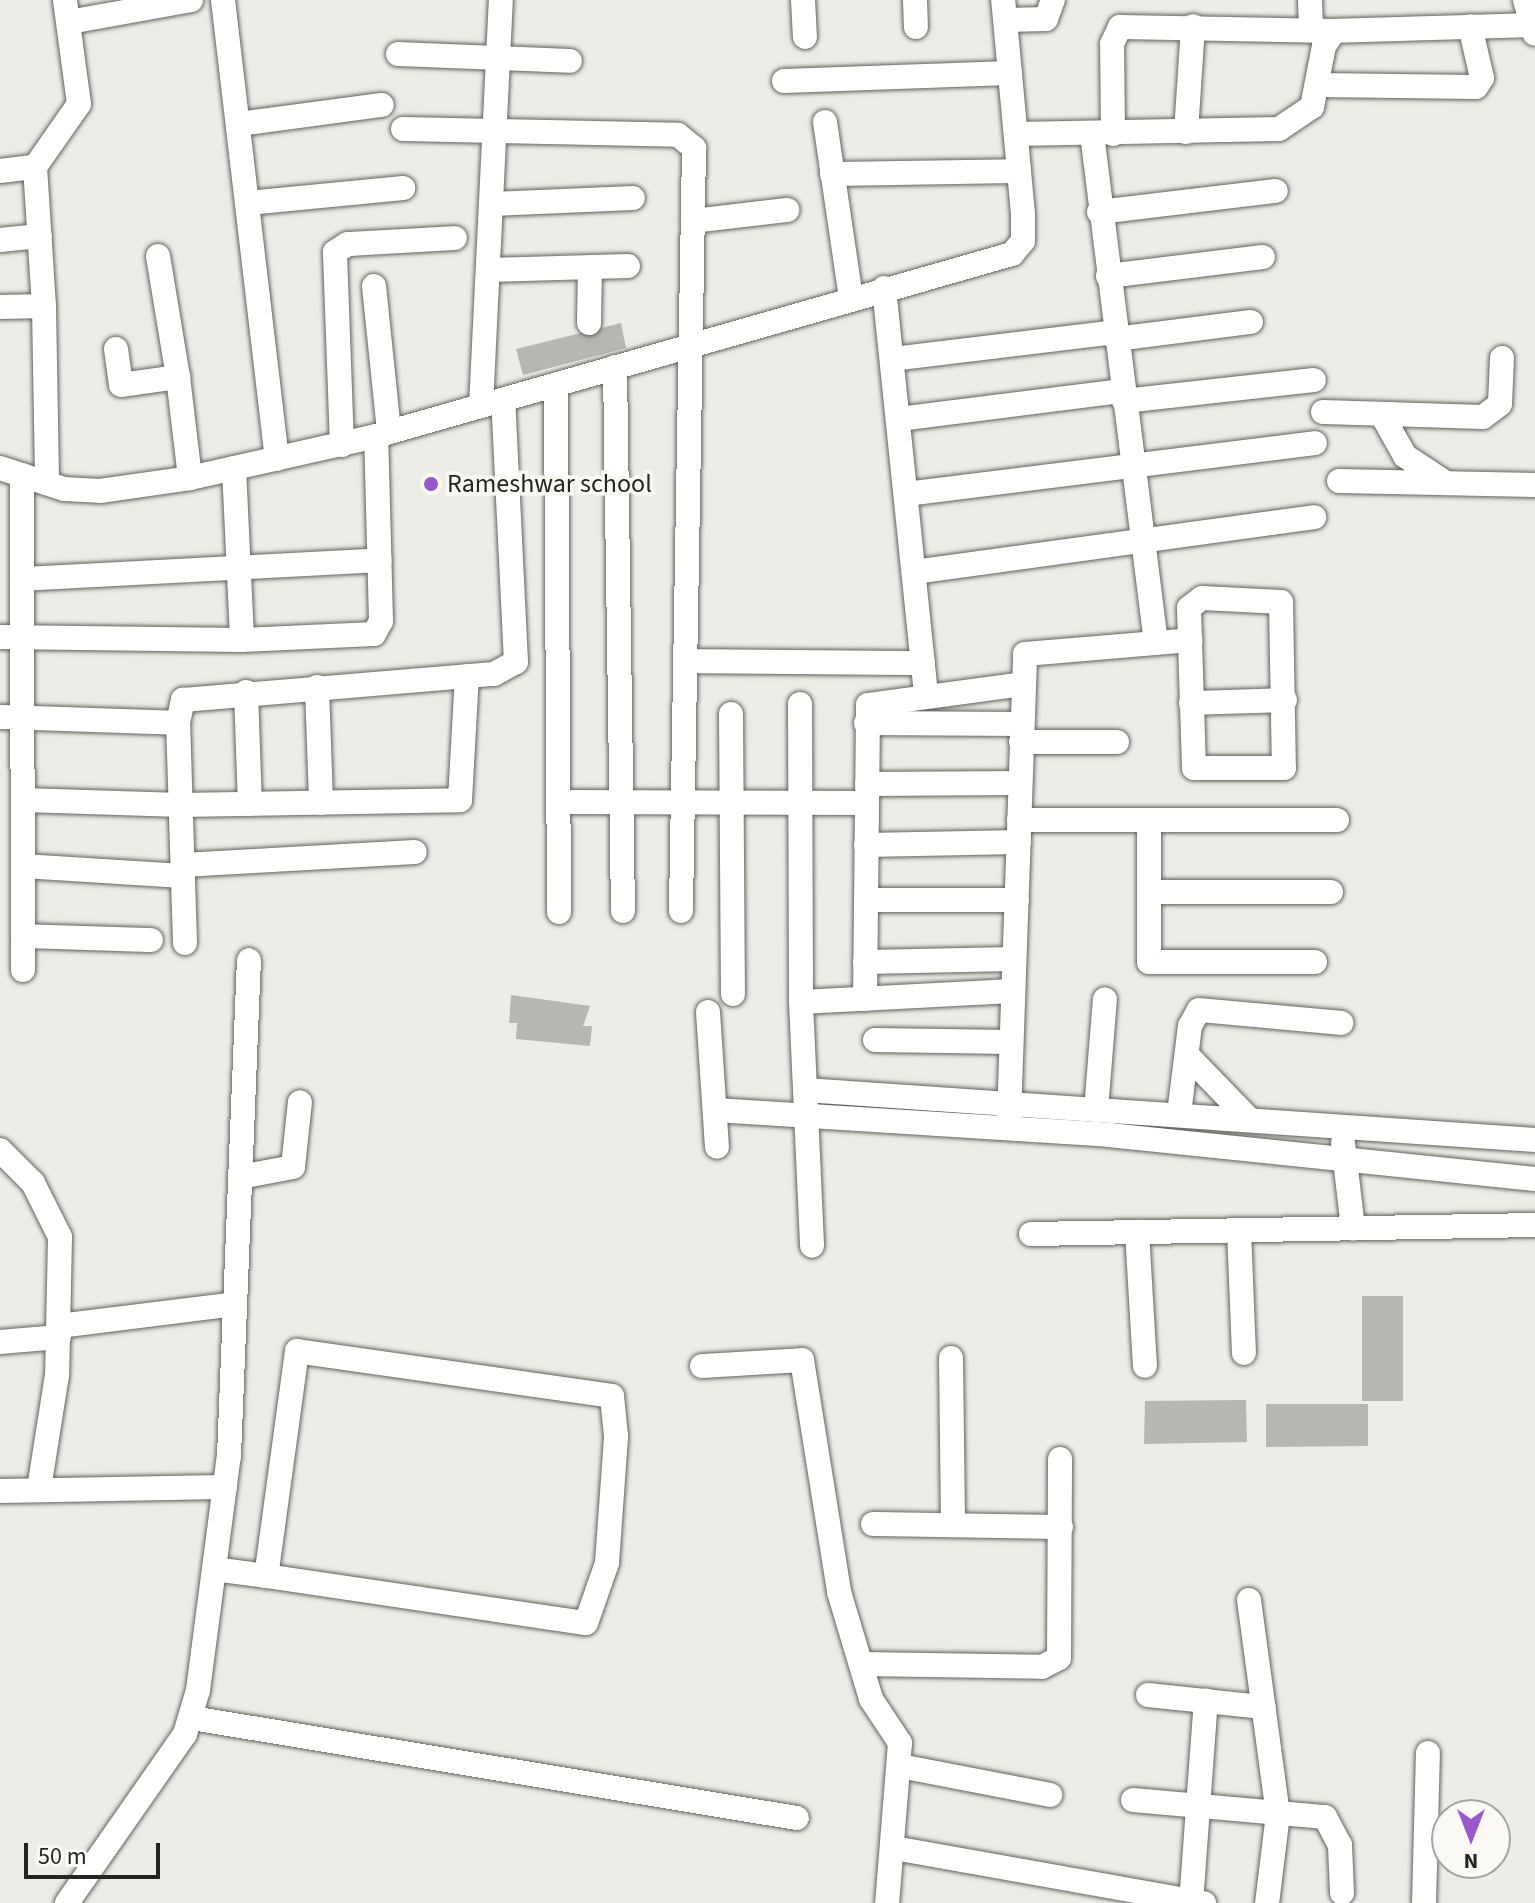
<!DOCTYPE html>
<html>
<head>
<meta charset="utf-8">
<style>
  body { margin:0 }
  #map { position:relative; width:1535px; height:1903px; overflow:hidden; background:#edece6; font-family:"Source Sans 3",sans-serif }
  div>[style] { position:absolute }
  .building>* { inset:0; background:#b7b6b0 }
  .roads { filter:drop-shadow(0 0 2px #63625d) drop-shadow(0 0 2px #63625d) }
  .minor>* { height:24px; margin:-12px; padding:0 12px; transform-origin:12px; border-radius:12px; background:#fff }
  .dots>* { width:22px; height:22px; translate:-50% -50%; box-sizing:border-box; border:4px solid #fbf9f3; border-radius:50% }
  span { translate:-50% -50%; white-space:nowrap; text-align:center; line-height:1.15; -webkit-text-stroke:7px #fbf9f3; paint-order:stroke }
  .poi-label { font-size:26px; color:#252422 }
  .left { translate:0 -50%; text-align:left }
  .north { position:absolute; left:1431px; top:1799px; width:80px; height:80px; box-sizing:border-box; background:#fbf9f3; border:2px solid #a5a49f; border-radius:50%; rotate:180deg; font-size:22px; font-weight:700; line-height:32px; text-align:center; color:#252422 }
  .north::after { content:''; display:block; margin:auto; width:28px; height:36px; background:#9a58cd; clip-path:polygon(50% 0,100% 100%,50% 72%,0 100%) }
  .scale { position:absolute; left:24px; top:1843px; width:136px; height:36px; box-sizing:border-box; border:4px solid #252422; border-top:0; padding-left:10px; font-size:24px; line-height:28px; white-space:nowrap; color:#252422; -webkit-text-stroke:6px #fbf9f3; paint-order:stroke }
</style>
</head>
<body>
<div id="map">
  <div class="building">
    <div style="clip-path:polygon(621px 323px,626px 348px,523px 375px,516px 349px)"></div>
    <div style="clip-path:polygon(511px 995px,590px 1006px,583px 1026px,592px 1026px,590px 1046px,516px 1039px,517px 1023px,509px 1023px)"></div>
    <div style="clip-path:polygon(1362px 1296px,1403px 1296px,1403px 1401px,1362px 1401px)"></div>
    <div style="clip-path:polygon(1246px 1400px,1247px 1442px,1144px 1444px,1145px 1401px)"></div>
    <div style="clip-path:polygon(1266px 1404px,1368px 1404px,1368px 1446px,1266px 1447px)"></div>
  </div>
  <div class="roads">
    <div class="minor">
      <div style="left:223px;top:0;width:462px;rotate:83.3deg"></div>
      <div style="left:803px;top:0;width:37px;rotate:87deg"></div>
      <div style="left:915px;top:0;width:27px;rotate:88deg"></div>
      <div style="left:1310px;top:0;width:30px;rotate:88deg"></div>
      <div style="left:1525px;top:0;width:35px;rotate:74deg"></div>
      <div style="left:1006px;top:20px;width:40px;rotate:-1.4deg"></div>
      <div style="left:1046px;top:19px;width:20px;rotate:-70deg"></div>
      <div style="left:69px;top:22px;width:124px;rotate:-10.2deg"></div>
      <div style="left:398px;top:54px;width:172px;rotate:2.3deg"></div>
      <div style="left:784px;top:81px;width:226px;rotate:-2deg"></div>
      <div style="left:1317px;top:85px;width:159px;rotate:0.7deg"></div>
      <div style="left:1476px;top:87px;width:11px;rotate:-56deg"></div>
      <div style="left:1482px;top:78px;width:53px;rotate:-103deg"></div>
      <div style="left:825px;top:122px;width:178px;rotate:81.6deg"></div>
      <div style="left:239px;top:124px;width:144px;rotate:-7.6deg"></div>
      <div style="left:403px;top:129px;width:275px;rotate:1.2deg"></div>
      <div style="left:678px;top:135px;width:21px;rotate:39deg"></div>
      <div style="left:694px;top:148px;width:763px;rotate:90.98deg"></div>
      <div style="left:1186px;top:132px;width:106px;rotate:-86.2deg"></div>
      <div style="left:1016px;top:134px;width:263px;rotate:-1.1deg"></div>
      <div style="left:1279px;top:129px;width:40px;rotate:-34deg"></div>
      <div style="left:1312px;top:107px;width:62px;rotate:-78.9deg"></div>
      <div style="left:1324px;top:46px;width:18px;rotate:-56deg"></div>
      <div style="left:1334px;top:31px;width:197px;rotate:-1.7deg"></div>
      <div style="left:1092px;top:134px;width:513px;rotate:82.83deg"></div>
      <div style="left:1113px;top:134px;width:90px;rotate:-90.6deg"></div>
      <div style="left:1112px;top:44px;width:19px;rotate:-65deg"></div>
      <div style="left:1120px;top:27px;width:214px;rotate:1.1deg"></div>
      <div style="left:35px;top:167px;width:77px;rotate:-55.1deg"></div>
      <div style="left:79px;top:104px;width:105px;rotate:-97.7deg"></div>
      <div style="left:0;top:171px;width:35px;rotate:-7deg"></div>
      <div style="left:35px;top:167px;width:139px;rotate:86.3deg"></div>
      <div style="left:832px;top:174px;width:187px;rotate:-0.9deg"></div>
      <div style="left:248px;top:203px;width:156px;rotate:-5.5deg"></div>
      <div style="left:492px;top:204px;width:141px;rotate:-2.4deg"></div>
      <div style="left:1099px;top:212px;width:178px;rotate:-6.8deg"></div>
      <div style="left:693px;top:221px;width:95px;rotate:-6.7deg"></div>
      <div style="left:0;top:240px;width:40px;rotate:-5.7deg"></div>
      <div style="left:158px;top:256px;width:123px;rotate:80.6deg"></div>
      <div style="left:489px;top:270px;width:139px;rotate:-1.6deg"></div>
      <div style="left:1108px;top:276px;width:156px;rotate:-7deg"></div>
      <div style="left:374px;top:286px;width:147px;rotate:84.1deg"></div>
      <div style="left:884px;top:288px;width:406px;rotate:84.1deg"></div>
      <div style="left:0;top:307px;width:44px;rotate:-1.3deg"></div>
      <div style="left:44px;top:306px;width:177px;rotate:89deg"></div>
      <div style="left:589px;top:323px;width:56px;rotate:-89deg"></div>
      <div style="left:1116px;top:339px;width:136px;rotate:-7.2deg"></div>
      <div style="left:116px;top:349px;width:36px;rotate:82deg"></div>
      <div style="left:121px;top:385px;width:58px;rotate:-8deg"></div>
      <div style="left:178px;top:377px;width:102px;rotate:83.2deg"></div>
      <div style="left:893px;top:359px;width:224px;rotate:-6.9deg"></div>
      <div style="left:615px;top:367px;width:544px;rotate:89.16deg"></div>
      <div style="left:556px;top:386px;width:526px;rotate:89.67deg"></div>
      <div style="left:1124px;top:401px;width:191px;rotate:-6.3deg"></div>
      <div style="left:481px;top:406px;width:406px;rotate:-87.2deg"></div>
      <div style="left:1323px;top:412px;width:160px;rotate:1.8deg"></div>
      <div style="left:1483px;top:417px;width:21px;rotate:-37deg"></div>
      <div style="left:1500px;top:404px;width:46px;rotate:-87.5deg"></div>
      <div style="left:1382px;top:415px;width:47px;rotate:60.7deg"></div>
      <div style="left:1405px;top:456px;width:45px;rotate:33.3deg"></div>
      <div style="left:899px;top:419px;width:225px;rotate:-7.2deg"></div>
      <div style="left:342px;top:445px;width:193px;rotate:-92.1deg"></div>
      <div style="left:335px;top:252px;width:15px;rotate:-32deg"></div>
      <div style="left:348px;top:244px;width:107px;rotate:-3.2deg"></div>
      <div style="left:0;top:468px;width:67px;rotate:18.2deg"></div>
      <div style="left:64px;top:489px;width:36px;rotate:3deg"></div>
      <div style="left:100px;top:491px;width:91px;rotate:-8.2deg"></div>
      <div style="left:190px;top:478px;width:191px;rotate:-12.7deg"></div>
      <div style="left:376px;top:436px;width:662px;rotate:-15.97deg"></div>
      <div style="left:1012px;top:254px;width:17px;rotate:-50deg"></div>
      <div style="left:1023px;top:241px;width:27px;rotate:-90deg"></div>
      <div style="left:1023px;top:214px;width:215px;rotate:-95.3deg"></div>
      <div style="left:234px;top:468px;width:172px;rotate:87.3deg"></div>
      <div style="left:22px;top:475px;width:495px;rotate:89.9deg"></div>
      <div style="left:1339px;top:481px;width:196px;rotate:1.2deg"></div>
      <div style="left:906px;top:494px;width:412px;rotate:-7.1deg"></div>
      <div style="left:914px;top:572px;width:404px;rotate:-7.8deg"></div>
      <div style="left:22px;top:579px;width:358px;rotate:-3deg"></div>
      <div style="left:1202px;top:598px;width:79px;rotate:2.9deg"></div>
      <div style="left:1281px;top:602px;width:166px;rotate:89deg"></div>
      <div style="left:1284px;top:768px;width:90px;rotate:180deg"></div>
      <div style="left:1194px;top:768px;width:160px;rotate:-91.8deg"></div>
      <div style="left:1189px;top:608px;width:16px;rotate:-38deg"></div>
      <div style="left:0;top:637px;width:242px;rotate:0.7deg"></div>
      <div style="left:242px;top:640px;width:132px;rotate:-2.6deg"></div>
      <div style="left:374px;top:634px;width:15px;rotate:-62deg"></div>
      <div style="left:381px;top:621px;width:185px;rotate:-91.5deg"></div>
      <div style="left:686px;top:661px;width:237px;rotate:0.5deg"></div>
      <div style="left:317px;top:687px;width:116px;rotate:88deg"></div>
      <div style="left:246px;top:692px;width:112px;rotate:88deg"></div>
      <div style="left:1191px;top:703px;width:94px;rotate:-1.8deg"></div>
      <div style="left:800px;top:704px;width:298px;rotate:89.8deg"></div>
      <div style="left:801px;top:1002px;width:244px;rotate:87.4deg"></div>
      <div style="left:731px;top:714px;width:280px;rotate:89.6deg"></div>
      <div style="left:0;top:717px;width:178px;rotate:1.9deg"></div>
      <div style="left:866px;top:723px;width:156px;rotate:0.4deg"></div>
      <div style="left:1021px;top:742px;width:96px"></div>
      <div style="left:867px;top:784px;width:153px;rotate:-0.4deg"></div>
      <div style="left:23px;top:800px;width:158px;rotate:1.8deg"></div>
      <div style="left:181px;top:805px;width:279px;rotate:-1deg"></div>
      <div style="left:460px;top:800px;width:124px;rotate:-86.8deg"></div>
      <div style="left:558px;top:802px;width:309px;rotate:0.2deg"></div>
      <div style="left:1019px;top:820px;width:318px"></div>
      <div style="left:1149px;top:820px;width:142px;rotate:90deg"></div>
      <div style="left:1149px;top:962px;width:166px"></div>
      <div style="left:866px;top:845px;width:153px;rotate:-1.1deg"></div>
      <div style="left:183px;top:865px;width:232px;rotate:-3.2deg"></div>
      <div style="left:23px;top:866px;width:160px;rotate:3.6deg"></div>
      <div style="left:1151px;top:892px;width:180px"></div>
      <div style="left:866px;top:900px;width:151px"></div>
      <div style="left:23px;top:936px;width:128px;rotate:1.8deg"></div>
      <div style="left:185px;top:943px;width:220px;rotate:-91.8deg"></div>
      <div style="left:178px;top:723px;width:24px;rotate:-78deg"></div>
      <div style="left:183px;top:700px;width:312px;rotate:-4.8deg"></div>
      <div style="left:494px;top:674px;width:25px;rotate:-29deg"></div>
      <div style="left:516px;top:662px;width:262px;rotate:-92.8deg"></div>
      <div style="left:865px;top:962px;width:149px;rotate:-1.2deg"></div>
      <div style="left:865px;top:999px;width:294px;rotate:-89.4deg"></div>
      <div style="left:868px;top:705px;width:157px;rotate:-7.7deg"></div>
      <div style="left:801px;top:1002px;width:212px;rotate:-3deg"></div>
      <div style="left:708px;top:1012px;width:135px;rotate:86.2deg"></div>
      <div style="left:875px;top:1040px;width:136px;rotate:0.8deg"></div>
      <div style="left:1187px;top:1055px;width:89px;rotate:45.9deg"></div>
      <div style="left:805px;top:1090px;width:732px;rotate:3.92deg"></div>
      <div style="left:715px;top:1110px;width:395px;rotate:3.6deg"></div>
      <div style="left:1109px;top:1135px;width:428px;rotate:5.9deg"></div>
      <div style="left:1096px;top:1110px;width:111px;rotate:-85.4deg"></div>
      <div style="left:1179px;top:1114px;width:89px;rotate:-82.9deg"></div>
      <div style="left:1190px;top:1026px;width:18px;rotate:-61deg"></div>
      <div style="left:1199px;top:1010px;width:143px;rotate:5.2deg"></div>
      <div style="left:1009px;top:1117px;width:463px;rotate:-88deg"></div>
      <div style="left:1025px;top:654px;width:166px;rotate:-4.8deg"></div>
      <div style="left:1343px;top:1143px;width:86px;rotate:83.3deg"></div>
      <div style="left:0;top:1150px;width:47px;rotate:45deg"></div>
      <div style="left:33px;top:1183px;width:60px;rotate:63.4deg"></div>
      <div style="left:60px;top:1237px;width:138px;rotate:91.2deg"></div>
      <div style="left:57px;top:1375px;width:115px;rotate:99deg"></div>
      <div style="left:240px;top:1177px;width:54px;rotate:-10.7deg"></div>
      <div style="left:293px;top:1167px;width:65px;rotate:-83.9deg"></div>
      <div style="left:1239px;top:1230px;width:123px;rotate:87.7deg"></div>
      <div style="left:1137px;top:1232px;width:134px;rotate:86.6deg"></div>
      <div style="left:1031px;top:1234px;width:504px;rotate:-1.02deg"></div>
      <div style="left:59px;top:1326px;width:177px;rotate:-7.1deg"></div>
      <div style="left:0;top:1342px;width:59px;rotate:-4.8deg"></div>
      <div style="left:951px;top:1358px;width:167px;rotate:89.3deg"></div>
      <div style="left:702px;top:1366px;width:100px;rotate:-3.4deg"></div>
      <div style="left:802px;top:1360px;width:235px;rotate:80.9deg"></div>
      <div style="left:839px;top:1592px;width:112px;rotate:73.3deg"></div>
      <div style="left:871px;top:1699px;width:53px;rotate:56.6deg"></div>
      <div style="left:900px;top:1743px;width:161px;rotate:94.6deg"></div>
      <div style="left:0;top:1491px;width:225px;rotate:-1deg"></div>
      <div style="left:873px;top:1524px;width:188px;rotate:0.9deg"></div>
      <div style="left:214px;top:1569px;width:52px;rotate:7.7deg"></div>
      <div style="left:266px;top:1576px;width:323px;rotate:8.4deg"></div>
      <div style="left:586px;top:1623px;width:64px;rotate:-70.7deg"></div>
      <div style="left:607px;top:1563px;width:127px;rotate:-85.9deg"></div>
      <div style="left:616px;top:1436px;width:40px;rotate:-95.7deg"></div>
      <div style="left:612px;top:1396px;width:318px;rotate:-171.9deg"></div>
      <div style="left:297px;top:1351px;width:227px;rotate:97.8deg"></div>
      <div style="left:1249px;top:1600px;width:216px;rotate:82.3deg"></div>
      <div style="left:1278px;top:1814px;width:90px;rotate:97deg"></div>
      <div style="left:861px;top:1664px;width:181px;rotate:0.9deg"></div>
      <div style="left:1042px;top:1667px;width:19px;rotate:-28deg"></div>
      <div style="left:1059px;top:1658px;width:199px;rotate:-89.7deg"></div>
      <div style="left:1148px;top:1695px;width:116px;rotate:6deg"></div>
      <div style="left:192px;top:1718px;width:613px;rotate:9.39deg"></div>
      <div style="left:900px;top:1766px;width:153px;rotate:10.9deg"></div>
      <div style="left:1133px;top:1800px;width:193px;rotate:5.1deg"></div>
      <div style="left:1325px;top:1817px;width:32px;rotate:62deg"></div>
      <div style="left:1340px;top:1845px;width:48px;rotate:87.6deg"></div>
      <div style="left:894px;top:1848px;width:315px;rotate:10.1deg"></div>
      <div style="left:67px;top:1903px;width:206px;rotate:-55.1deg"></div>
      <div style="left:185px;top:1734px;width:46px;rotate:-73.5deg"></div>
      <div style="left:198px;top:1690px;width:236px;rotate:-82.5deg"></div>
      <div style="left:229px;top:1456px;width:496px;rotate:-87.7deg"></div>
      <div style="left:1191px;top:1903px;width:203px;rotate:-85.8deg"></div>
      <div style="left:1424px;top:1903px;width:150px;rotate:-88.5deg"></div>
    </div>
  </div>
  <div class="dots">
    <div style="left:431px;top:484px;background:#9a58cd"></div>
  </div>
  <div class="poi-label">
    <span class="left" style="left:447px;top:484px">Rameshwar school</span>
  </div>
  <div class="north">N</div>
  <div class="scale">50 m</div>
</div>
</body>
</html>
